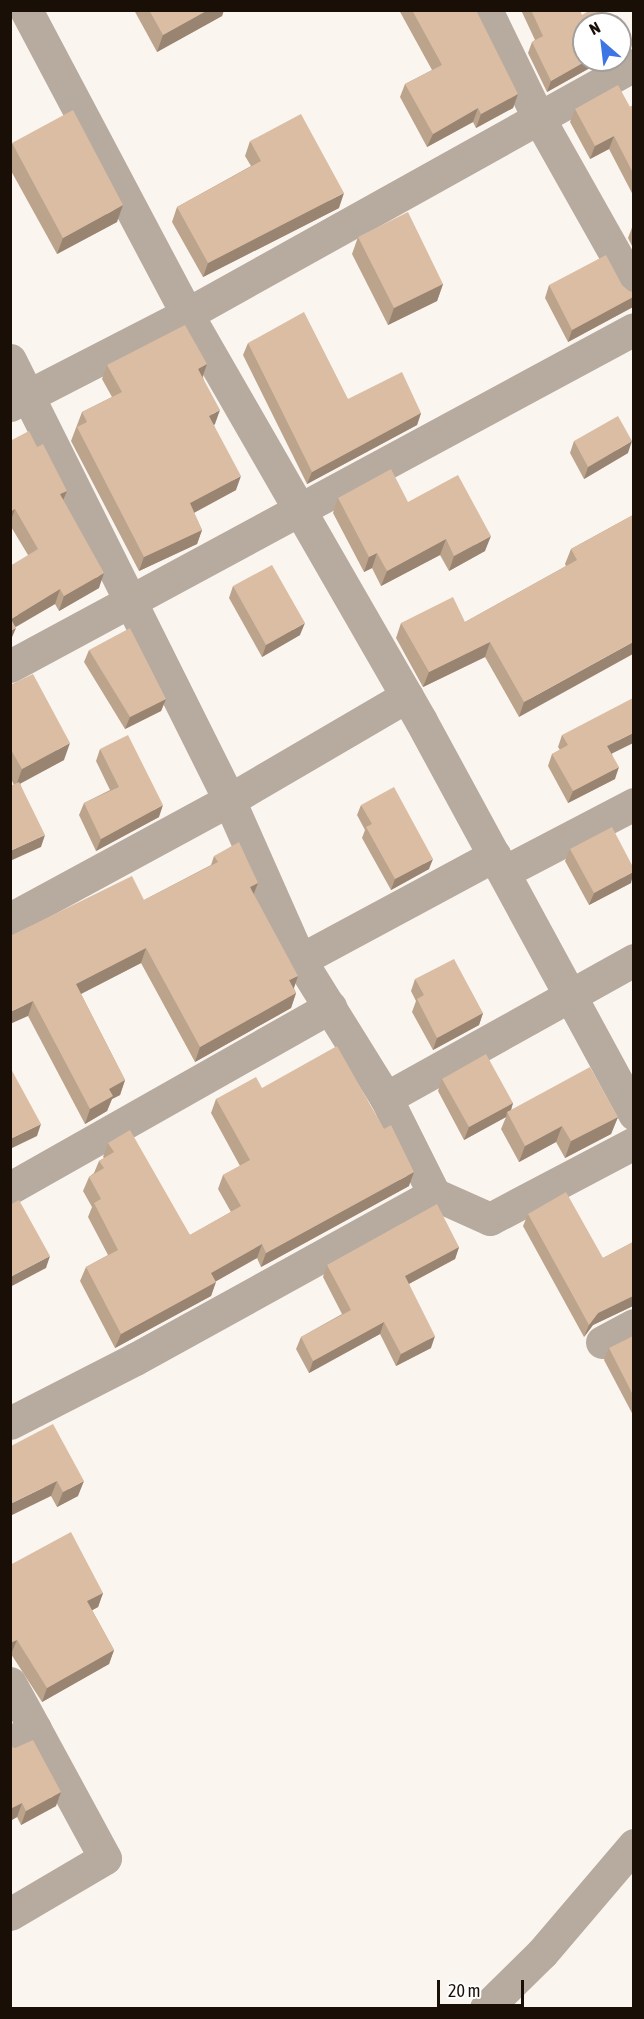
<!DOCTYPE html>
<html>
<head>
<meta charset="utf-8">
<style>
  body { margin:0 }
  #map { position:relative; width:644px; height:2019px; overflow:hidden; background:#fbf5f0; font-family:"Asap Condensed",sans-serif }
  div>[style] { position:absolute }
  .minor>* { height:33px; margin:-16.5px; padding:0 16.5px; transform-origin:16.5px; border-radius:16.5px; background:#b7aa9f }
  .wall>* { inset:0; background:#bba38c }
  .shaded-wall>* { inset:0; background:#998472 }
  .building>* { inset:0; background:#dabda3 }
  span { translate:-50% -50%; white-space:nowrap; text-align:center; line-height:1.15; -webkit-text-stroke:4.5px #fff; paint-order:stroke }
  .frame { position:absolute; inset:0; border:12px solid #190f07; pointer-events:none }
  .north { position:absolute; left:572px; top:12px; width:60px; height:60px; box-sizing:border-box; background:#fff; border:2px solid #a39f9c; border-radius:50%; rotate:332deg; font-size:16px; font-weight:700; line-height:24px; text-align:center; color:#190f07 }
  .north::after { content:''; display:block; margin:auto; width:21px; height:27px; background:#3e75e5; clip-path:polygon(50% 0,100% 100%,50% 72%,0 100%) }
  .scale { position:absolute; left:437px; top:1980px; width:87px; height:27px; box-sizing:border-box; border:3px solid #190f07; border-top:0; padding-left:8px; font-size:18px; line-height:21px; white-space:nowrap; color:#190f07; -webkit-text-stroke:4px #fff; paint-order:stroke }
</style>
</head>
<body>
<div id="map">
  <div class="minor">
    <div style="left:26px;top:10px;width:344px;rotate:62.1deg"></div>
    <div style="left:187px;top:314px;width:469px;rotate:60.1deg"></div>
    <div style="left:421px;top:721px;width:447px;rotate:61.5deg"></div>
    <div style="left:486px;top:10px;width:117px;rotate:64.1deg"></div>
    <div style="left:537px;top:115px;width:197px;rotate:60.6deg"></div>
    <div style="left:10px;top:360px;width:491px;rotate:63.5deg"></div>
    <div style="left:229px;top:800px;width:206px;rotate:-30.3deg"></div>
    <div style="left:10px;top:405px;width:199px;rotate:-27.2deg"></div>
    <div style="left:187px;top:314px;width:512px;rotate:-29.12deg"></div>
    <div style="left:10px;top:666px;width:709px;rotate:-28.37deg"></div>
    <div style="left:504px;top:872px;width:147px;rotate:-27.6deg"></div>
    <div style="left:10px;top:919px;width:249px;rotate:-28.5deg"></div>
    <div style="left:229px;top:800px;width:175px;rotate:66.1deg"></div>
    <div style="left:300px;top:960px;width:163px;rotate:58.1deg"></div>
    <div style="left:386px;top:1098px;width:107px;rotate:63.4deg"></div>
    <div style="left:434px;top:1194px;width:342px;rotate:151.1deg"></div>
    <div style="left:135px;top:1359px;width:140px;rotate:152.9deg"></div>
    <div style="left:300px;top:960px;width:221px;rotate:-28.3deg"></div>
    <div style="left:386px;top:1098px;width:284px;rotate:-29.1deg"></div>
    <div style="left:10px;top:1188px;width:368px;rotate:-29.5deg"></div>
    <div style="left:434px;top:1194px;width:61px;rotate:24.1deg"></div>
    <div style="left:490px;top:1219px;width:163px;rotate:-27.8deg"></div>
    <div style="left:602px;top:1342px;width:36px;rotate:-28deg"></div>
    <div style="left:10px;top:1683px;width:52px;rotate:61.5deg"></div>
    <div style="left:35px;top:1729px;width:29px;rotate:151deg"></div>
    <div style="left:10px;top:1914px;width:110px;rotate:-30.5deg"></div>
    <div style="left:105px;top:1858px;width:147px;rotate:-118.5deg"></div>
    <div style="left:486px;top:2008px;width:78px;rotate:-44.5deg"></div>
    <div style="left:542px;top:1953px;width:142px;rotate:-49.6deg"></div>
  </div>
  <div class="wall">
    <div style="clip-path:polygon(134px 10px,224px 10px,222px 16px,157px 52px)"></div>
    <div style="clip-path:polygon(399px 10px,476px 10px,518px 94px,513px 108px,476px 128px,473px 122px,427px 147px,400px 97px,405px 84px,432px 70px)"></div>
    <div style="clip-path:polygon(521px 10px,580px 10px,584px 60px,604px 60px,547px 92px,528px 53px,532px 42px,535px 40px)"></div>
    <div style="clip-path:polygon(633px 105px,633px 195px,609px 149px,590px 159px,570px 122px,575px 109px,630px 107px)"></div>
    <div style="clip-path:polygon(250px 141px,339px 208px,203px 277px,172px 222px,177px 207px,251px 166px,245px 156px)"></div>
    <div style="clip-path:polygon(12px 143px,117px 222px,57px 254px,10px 169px,10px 147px)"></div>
    <div style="clip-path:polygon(633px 225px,633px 248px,628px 238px)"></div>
    <div style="clip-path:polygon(358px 237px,443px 284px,437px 301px,388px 325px,352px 254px)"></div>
    <div style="clip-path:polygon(549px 285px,622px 285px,629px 291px,633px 292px,633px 307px,568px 342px,545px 298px)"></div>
    <div style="clip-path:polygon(248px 343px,348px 399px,421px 413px,417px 425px,307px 484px,243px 355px)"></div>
    <div style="clip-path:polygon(207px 364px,203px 377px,215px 424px,214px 425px,236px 490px,194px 513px,202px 530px,197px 544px,139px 571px,71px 441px,82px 412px,112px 397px,102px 379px,107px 365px)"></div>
    <div style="clip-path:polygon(10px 441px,63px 500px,99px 588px,59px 611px,55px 604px,16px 627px,28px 555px,10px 525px)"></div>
    <div style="clip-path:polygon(574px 441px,628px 453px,584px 479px,570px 453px)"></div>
    <div style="clip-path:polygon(338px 498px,408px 502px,485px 551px,449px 571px,440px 555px,381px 586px,372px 568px,364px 572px,333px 513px)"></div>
    <div style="clip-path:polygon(633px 515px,519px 717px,485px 657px,423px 687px,396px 638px,401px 623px,465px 622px,566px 566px,565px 564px,571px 549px)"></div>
    <div style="clip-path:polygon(233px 586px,300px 635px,262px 657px,229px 598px)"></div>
    <div style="clip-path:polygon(89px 650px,166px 699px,161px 711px,125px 729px,84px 662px)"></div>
    <div style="clip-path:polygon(10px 685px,64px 760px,20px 783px,41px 847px,10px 776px)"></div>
    <div style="clip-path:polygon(562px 735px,633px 743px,612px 753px,615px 779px,568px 803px,548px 766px,552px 754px,560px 750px,558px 747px)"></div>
    <div style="clip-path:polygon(100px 749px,159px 817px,96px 851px,79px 815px,84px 803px,110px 790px,96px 761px)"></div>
    <div style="clip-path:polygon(361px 805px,429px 869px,391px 890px,362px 838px,365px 830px,357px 815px)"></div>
    <div style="clip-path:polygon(570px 849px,631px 883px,589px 905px,565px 861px)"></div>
    <div style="clip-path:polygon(214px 856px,258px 883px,254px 894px,296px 993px,291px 1008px,195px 1062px,141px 963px,81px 994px,125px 1080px,120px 1095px,112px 1099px,107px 1111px,85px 1124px,28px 1016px,10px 936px,144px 900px,211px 865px)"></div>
    <div style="clip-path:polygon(415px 979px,483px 1013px,479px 1025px,433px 1050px,412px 1012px,416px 1001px,411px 991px)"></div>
    <div style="clip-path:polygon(442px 1079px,513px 1103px,511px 1111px,618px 1117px,611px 1134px,565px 1158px,556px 1142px,519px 1162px,501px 1129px,506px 1117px,464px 1140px,438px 1091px)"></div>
    <div style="clip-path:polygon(262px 1088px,409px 1186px,261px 1267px,257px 1258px,216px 1281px,211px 1296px,115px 1348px,80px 1281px,86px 1267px,108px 1255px,88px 1217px,92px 1207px,83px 1191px,89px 1177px,94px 1173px,99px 1161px,104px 1158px,103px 1157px,108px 1143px,190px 1235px,231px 1212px,218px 1189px,223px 1175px,240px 1166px,211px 1113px,216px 1099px)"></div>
    <div style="clip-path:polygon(528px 1214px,603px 1258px,633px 1242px,633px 1306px,593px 1325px,584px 1337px,523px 1226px)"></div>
    <div style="clip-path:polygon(459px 1247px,455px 1259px,409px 1284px,431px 1348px,396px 1366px,380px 1334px,309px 1373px,296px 1349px,301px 1337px,342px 1314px,323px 1277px,327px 1265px)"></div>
    <div style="clip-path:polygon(633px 1336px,633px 1415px,604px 1360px,609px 1348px)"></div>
    <div style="clip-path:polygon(11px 1446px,78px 1496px,57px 1507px,51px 1496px)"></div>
    <div style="clip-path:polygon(10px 1565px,103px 1593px,98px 1607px,92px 1610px,114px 1650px,109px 1664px,42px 1702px,11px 1654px)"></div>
    <div style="clip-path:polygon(10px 1746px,56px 1806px,21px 1825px,17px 1817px,10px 1821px)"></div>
  </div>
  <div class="shaded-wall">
    <div style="clip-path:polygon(208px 10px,224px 10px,222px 16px,157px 52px,163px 35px)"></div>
    <div style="clip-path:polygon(588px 60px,604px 60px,547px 92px,551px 81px)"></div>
    <div style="clip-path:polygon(518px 94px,513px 108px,476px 128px,481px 114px)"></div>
    <div style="clip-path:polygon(478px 108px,473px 122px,427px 147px,433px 134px)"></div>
    <div style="clip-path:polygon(614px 136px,609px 149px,590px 159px,595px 146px)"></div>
    <div style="clip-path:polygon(344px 193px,339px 208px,203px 277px,208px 263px)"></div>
    <div style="clip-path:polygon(123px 205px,117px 222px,57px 254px,63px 238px)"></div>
    <div style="clip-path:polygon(443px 284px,437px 301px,388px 325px,394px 308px)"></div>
    <div style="clip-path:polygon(633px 297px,633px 307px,568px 342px,572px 330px)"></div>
    <div style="clip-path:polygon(207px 364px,202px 378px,198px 369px)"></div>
    <div style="clip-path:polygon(220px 410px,215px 424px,204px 430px,209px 416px)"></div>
    <div style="clip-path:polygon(421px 413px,417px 425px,307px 484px,312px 472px)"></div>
    <div style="clip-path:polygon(632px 441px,628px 453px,584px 479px,588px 467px)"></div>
    <div style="clip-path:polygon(241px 476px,236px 490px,184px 518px,190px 503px)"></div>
    <div style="clip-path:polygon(67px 491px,61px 505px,60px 494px)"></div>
    <div style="clip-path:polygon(15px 509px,10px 523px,10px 512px)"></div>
    <div style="clip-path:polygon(202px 530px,197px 544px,139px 571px,144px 557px)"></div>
    <div style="clip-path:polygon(491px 536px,485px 551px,449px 571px,454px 556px)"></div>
    <div style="clip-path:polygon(446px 539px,440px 555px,381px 586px,387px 571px)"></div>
    <div style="clip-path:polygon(377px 553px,372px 568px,364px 572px,369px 557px)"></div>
    <div style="clip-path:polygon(104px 573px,99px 588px,59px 611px,64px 596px)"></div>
    <div style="clip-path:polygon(60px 589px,55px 604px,10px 630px,11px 619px)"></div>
    <div style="clip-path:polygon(305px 623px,300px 635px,262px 657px,266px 645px)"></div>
    <div style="clip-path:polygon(16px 628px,10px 642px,10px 631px)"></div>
    <div style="clip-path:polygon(490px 642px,485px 657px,423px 687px,429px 672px)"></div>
    <div style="clip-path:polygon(633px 642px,633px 654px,519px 717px,524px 702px)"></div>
    <div style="clip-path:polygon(166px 699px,161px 711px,125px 729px,130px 717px)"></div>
    <div style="clip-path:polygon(633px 733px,633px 743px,603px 758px,607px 746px)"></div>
    <div style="clip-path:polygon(70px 743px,64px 760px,16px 786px,22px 769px)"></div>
    <div style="clip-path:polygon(619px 767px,615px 779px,568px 803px,573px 791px)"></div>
    <div style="clip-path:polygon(163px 805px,159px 817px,96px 851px,101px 839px)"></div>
    <div style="clip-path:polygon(45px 835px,41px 847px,10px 861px,10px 851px)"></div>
    <div style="clip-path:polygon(433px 859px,429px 869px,391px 890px,395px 879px)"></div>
    <div style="clip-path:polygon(633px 872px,633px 875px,631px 883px,589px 905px,594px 893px)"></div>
    <div style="clip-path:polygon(258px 883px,252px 898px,250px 887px)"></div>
    <div style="clip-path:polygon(146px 948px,141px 963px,71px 999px,76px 984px)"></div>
    <div style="clip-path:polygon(298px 976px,293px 991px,289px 980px)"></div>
    <div style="clip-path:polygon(296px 993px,291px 1008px,195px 1062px,200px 1047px)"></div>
    <div style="clip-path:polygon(33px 1001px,28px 1016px,10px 1024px,10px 1012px)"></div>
    <div style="clip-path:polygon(483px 1013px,479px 1025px,433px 1050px,437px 1038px)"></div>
    <div style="clip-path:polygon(125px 1080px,120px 1095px,112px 1099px,107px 1111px,85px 1124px,90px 1109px,109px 1089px)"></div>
    <div style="clip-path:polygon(513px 1103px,509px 1115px,507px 1112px,506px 1117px,464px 1140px,469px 1127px)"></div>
    <div style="clip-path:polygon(618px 1117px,611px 1134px,565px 1158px,571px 1141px)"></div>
    <div style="clip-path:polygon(41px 1124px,37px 1136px,10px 1149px,10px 1139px)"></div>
    <div style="clip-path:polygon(562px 1126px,556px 1142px,519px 1162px,525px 1146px)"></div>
    <div style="clip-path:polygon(414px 1172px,409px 1186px,261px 1267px,266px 1253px)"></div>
    <div style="clip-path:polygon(262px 1244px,257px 1258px,206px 1287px,211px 1273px)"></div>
    <div style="clip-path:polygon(459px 1247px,455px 1259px,401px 1288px,405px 1276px)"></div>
    <div style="clip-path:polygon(50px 1256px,46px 1268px,10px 1287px,10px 1277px)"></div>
    <div style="clip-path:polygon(216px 1282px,211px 1296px,115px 1348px,121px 1334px)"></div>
    <div style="clip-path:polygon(633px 1296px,633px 1306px,593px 1325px,584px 1337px,589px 1325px,598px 1313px)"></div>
    <div style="clip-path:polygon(384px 1322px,380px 1334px,309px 1373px,313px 1361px)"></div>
    <div style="clip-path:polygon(435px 1336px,431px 1348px,396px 1366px,401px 1354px)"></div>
    <div style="clip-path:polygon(57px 1481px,51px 1496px,10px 1516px,10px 1504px)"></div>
    <div style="clip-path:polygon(84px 1481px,78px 1496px,57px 1507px,63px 1492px)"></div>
    <div style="clip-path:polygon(103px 1593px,98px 1607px,82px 1616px,87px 1601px)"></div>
    <div style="clip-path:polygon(17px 1640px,11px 1654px,10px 1655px,10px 1643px)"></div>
    <div style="clip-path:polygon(114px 1650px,109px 1664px,42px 1702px,47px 1688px)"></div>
    <div style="clip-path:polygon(61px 1792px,56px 1806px,21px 1825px,26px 1811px)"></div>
    <div style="clip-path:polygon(22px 1803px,17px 1817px,10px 1821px,10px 1809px)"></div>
  </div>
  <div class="building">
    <div style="clip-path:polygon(149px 10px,208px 10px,163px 35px)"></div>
    <div style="clip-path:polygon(412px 10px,476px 10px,518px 94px,481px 114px,478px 108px,433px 134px,405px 84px,442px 65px)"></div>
    <div style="clip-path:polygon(531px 10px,580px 10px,582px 15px,590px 10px,601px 10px,609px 24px,584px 24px,584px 60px,588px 60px,551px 81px,532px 42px,543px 36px)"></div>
    <div style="clip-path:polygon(618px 85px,630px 107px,633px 105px,633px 173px,614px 136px,595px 146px,575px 109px)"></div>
    <div style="clip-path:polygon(73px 110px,123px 205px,63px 238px,12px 143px)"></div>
    <div style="clip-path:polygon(301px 114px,344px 193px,208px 263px,177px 207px,261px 161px,250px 141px)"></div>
    <div style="clip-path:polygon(408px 212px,443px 284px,394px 308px,358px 237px)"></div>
    <div style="clip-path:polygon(606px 255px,622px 285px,629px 291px,633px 292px,633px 297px,572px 330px,549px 285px)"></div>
    <div style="clip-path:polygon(304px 312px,348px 399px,402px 372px,421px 413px,312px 472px,248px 343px)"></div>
    <div style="clip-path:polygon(185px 325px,207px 364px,198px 369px,220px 410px,209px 416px,241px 476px,190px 503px,202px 530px,144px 557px,77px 427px,87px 422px,82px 412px,122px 392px,107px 365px)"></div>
    <div style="clip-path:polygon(618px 416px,632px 441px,588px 467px,574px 441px)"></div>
    <div style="clip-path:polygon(29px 431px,37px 447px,43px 444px,67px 491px,60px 494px,104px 573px,64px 596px,60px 589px,11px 619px,16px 628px,10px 631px,10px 566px,38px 549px,15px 509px,10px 512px,10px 441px)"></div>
    <div style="clip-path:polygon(391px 469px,408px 502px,458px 475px,491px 536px,454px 556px,446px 539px,387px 571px,377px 553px,369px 557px,338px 498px)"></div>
    <div style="clip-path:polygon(633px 515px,633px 642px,524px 702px,490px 642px,429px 672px,401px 623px,453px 597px,465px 622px,577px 560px,571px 549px)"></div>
    <div style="clip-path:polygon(272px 565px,305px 623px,266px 645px,233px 586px)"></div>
    <div style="clip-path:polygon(130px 628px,166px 699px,130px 717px,89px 650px)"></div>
    <div style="clip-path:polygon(33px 674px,70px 743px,22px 769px,10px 748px,10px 685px)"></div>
    <div style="clip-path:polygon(633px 698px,633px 733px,607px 746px,619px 767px,573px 791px,552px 754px,568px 745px,562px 735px)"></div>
    <div style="clip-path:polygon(128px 735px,163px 805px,101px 839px,84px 803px,119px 787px,100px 749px)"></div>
    <div style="clip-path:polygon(19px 782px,45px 835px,10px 851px,10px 786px)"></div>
    <div style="clip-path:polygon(394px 787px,433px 859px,395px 879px,366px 827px,372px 824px,361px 805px)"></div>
    <div style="clip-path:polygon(612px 827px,633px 867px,633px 872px,594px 893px,570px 849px)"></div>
    <div style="clip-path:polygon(239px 842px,258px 883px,250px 887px,298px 976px,289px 980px,296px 993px,200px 1047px,146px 948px,76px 984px,125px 1080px,109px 1089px,113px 1096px,90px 1109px,33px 1001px,10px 1012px,10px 936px,132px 876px,144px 900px,218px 862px,214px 856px)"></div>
    <div style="clip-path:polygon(454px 959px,483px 1013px,437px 1038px,417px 999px,424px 995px,415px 979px)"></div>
    <div style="clip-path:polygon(337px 1046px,384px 1129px,391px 1125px,414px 1172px,266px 1253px,262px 1244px,211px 1273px,216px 1282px,121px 1334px,86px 1267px,118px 1250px,94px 1203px,101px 1199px,89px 1177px,104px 1168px,99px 1161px,114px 1152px,108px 1143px,130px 1130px,190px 1235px,241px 1206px,223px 1175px,250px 1160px,216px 1099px,256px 1077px,262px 1088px)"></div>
    <div style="clip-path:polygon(486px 1054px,513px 1103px,469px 1127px,442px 1079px)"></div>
    <div style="clip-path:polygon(10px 1067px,41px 1124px,10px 1139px)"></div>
    <div style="clip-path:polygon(590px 1067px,618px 1117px,571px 1141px,562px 1126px,525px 1146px,507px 1112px)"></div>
    <div style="clip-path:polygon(566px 1192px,603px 1258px,633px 1242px,633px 1296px,598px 1313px,589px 1325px,528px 1214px)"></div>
    <div style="clip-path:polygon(19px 1200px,50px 1256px,10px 1277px,10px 1205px)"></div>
    <div style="clip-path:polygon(437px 1204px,459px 1247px,405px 1276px,435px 1336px,401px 1354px,384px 1322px,313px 1361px,301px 1337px,351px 1310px,327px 1265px)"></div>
    <div style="clip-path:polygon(633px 1336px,633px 1395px,609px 1348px)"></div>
    <div style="clip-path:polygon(53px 1424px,84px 1481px,63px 1492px,57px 1481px,10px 1504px,10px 1444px,11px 1446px)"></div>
    <div style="clip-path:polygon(71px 1532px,103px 1593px,87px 1601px,114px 1650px,47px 1688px,17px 1640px,10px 1643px,10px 1565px)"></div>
    <div style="clip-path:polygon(33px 1740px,61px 1792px,26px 1811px,22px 1803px,10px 1809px,10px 1746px,15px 1748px)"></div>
  </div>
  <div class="frame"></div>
  <div class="north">N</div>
  <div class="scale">20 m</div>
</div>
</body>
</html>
